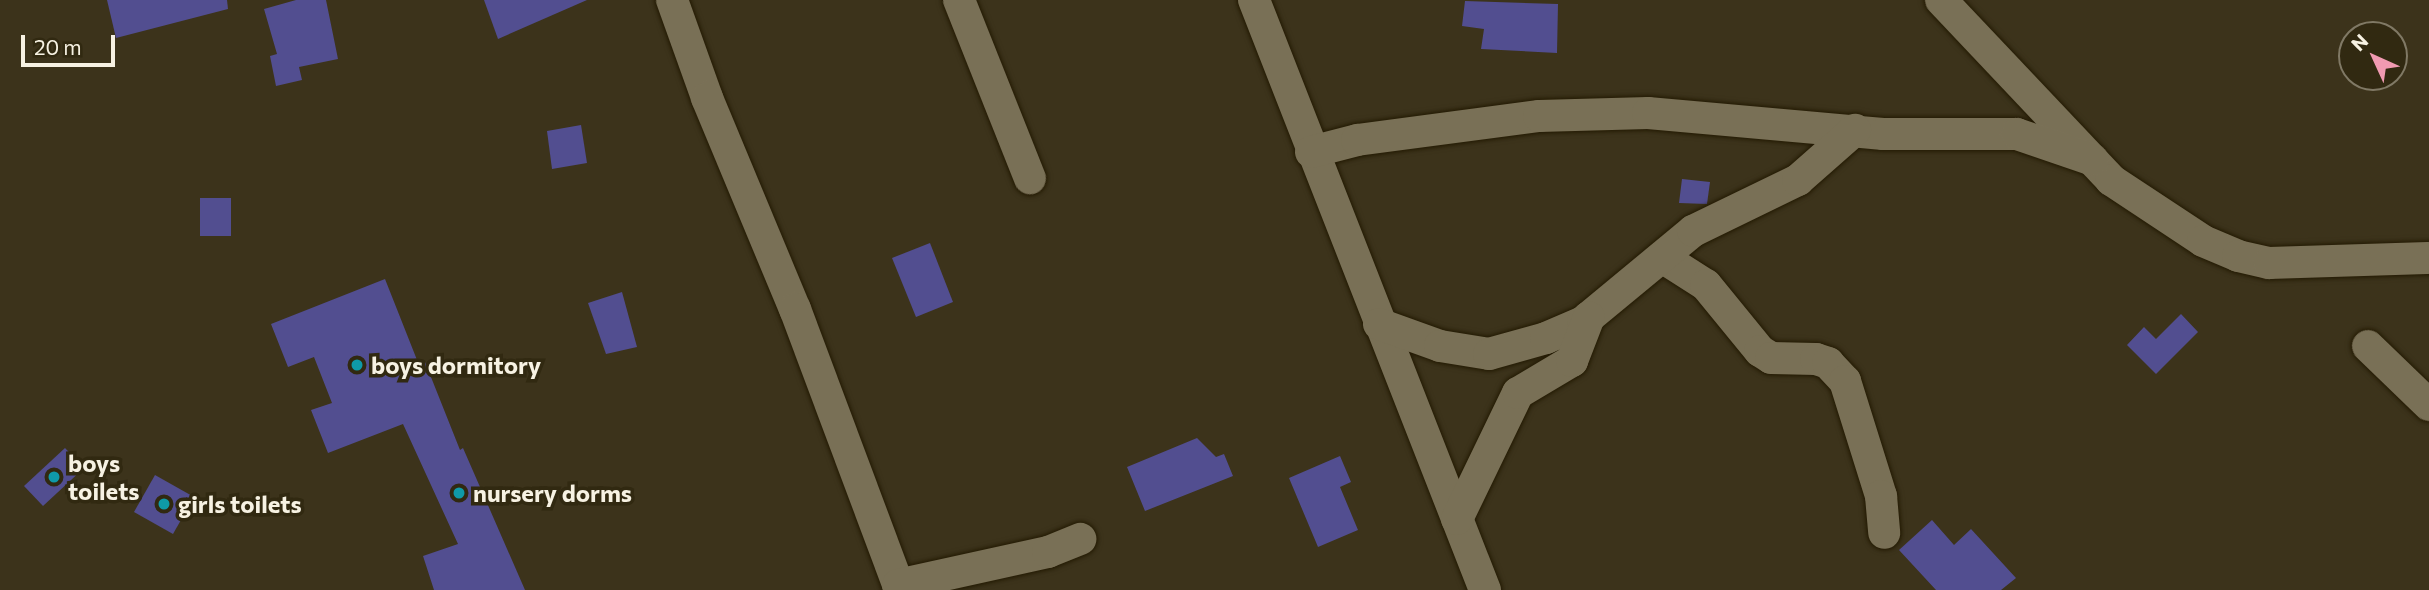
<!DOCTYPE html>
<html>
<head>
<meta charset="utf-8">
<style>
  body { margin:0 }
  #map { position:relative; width:2429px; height:590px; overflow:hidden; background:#3c331b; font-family:Commissioner,sans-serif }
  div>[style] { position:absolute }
  .building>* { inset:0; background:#524e90 }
  .roads { filter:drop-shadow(0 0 2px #231a03) drop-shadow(0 0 2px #231a03) }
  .street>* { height:32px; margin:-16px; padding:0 16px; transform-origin:16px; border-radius:16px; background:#797056 }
  .dots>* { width:19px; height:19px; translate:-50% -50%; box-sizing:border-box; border:4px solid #312911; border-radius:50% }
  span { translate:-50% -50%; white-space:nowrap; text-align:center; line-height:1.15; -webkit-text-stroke:7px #312911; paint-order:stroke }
  .poi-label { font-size:24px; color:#f7f2e3; font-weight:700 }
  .left { translate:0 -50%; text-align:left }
  .north { position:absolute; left:2338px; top:21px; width:70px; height:70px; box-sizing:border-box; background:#312911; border:2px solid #807965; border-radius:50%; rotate:315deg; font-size:19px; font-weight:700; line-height:28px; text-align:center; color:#f7f2e3 }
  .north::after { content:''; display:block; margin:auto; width:24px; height:32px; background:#f19ab2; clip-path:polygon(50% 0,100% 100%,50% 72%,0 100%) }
  .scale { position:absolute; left:21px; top:35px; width:94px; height:32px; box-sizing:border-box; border:4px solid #f7f2e3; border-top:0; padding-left:9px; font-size:21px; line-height:24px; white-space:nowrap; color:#f7f2e3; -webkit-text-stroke:5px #312911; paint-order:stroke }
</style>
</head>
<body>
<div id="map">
  <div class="building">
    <div style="clip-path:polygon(107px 0,227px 0,228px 9px,116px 38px)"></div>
    <div style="clip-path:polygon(296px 0,326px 0,338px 59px,299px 67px,302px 80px,276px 86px,270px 56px,277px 54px,264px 9px)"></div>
    <div style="clip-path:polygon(484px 0,587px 0,498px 39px)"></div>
    <div style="clip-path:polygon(1465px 1px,1558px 4px,1557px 53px,1481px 49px,1484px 29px,1462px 26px)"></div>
    <div style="clip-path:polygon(581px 125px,587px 163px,552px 169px,547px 131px)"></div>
    <div style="clip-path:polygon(1682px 179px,1710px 182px,1707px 204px,1679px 203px)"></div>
    <div style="clip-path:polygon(200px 198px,231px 198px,231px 236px,200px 236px)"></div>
    <div style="clip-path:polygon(930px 243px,953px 302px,916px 317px,892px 258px)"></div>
    <div style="clip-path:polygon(385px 279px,419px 365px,425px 362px,460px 450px,463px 448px,525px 590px,434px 590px,423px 556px,458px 544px,403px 424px,328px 453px,311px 410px,332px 403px,314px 357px,288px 367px,271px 324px)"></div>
    <div style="clip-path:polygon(622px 292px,637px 347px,606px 354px,588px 303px)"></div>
    <div style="clip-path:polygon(2181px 314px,2198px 332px,2156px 374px,2127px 345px,2144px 327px,2156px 339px)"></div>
    <div style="clip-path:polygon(1197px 438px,1216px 457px,1224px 454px,1233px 476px,1145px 511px,1127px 467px)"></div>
    <div style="clip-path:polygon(65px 448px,84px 468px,43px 506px,24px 486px)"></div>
    <div style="clip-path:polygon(1340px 456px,1351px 482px,1340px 487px,1358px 530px,1318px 547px,1289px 478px)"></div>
    <div style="clip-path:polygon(155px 475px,194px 497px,173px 534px,134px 512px)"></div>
    <div style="clip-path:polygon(1932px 520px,1954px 545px,1971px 529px,2016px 578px,2001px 590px,1936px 590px,1899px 550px)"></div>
  </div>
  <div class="roads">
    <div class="street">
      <div style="left:672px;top:0;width:104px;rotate:70.3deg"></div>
      <div style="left:707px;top:98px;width:229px;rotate:67.4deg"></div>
      <div style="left:795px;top:309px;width:300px;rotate:69.5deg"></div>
      <div style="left:959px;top:0;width:192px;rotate:68.3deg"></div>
      <div style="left:1254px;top:0;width:634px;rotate:68.62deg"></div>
      <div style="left:1941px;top:0;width:248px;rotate:46.6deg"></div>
      <div style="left:2111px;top:180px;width:110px;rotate:33.5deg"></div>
      <div style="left:2203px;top:241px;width:38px;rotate:23deg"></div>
      <div style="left:2238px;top:256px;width:32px;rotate:13deg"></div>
      <div style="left:2269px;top:263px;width:160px;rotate:-1.8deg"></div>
      <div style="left:1311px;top:152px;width:48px;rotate:-14.6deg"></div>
      <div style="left:1357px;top:140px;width:184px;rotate:-7.5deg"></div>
      <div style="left:1539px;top:116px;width:109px;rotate:-1.6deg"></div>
      <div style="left:1648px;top:113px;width:236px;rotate:5.1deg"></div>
      <div style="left:1883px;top:134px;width:134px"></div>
      <div style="left:2017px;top:134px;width:80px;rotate:18.9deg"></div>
      <div style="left:1662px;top:257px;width:52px;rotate:32.5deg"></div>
      <div style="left:1706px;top:285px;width:85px;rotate:50.7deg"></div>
      <div style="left:1760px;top:351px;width:13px;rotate:32deg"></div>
      <div style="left:1771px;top:358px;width:45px;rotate:1.3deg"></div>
      <div style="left:1816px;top:359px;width:13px;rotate:18deg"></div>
      <div style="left:1828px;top:363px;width:25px;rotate:47deg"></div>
      <div style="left:1845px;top:381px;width:121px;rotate:72.6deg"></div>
      <div style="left:1881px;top:496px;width:37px;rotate:85deg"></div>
      <div style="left:1379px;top:324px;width:65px;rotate:19.8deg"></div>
      <div style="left:1440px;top:346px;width:50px;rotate:9.3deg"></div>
      <div style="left:1489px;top:354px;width:59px;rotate:-15.7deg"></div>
      <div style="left:1546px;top:338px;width:40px;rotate:-23.4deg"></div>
      <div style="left:1583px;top:322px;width:143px;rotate:-39.6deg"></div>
      <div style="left:1693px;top:231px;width:117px;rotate:-25.9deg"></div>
      <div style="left:1798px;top:180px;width:76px;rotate:-41.3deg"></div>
      <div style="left:2368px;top:346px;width:85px;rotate:44deg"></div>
      <div style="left:1457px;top:519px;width:140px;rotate:-64.2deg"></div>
      <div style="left:1518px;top:393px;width:63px;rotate:-30.7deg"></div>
      <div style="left:1572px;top:361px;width:47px;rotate:-68.9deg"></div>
      <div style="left:898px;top:585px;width:154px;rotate:-12.4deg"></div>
      <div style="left:1048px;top:552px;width:35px;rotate:-22deg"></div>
    </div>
  </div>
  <div class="dots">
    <div style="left:357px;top:365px;background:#0f9aa8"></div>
    <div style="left:54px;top:477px;background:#0f9aa8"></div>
    <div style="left:459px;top:493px;background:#0f9aa8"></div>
    <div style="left:164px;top:504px;background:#0f9aa8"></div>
  </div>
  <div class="poi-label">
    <span class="left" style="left:371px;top:365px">boys dormitory</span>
    <span class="left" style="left:68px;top:477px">boys<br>toilets</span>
    <span class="left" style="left:473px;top:493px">nursery dorms</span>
    <span class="left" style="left:178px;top:504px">girls toilets</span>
  </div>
  <div class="north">N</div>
  <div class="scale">20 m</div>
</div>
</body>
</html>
